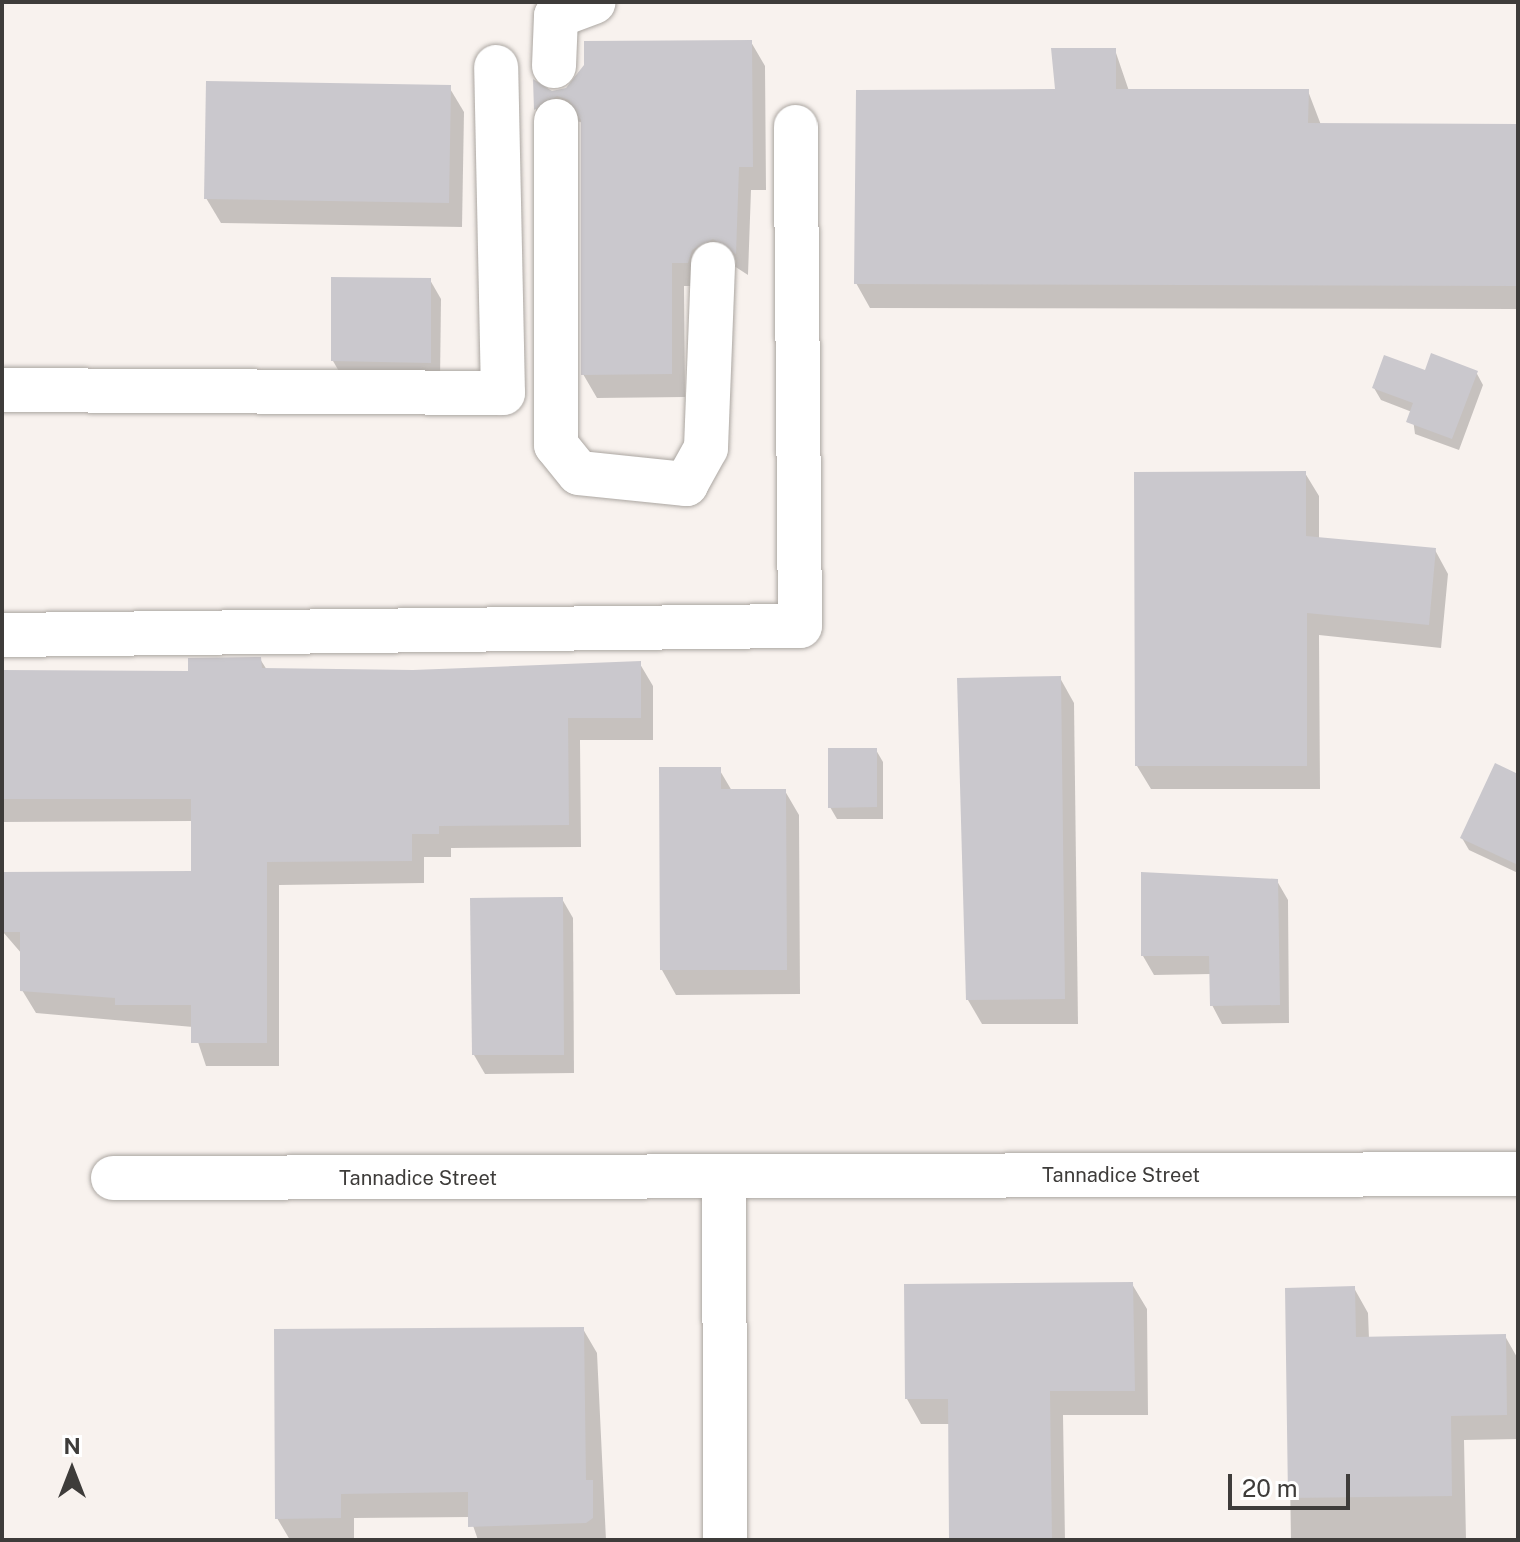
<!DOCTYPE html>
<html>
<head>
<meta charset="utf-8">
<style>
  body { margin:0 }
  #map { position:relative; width:1520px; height:1542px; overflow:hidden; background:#f8f2ee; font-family:"Public Sans",sans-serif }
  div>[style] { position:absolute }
  .shadow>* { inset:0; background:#0003 }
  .building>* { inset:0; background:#cac8cd }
  .roads { filter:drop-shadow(0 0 2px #aba6a1) drop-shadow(0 0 2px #aba6a1) }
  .minor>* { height:44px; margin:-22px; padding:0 22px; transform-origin:22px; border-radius:22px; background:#fff }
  span { translate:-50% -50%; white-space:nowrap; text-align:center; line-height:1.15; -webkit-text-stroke:6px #fff; paint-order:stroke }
  .street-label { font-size:20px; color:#3e3c3a }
  .frame { position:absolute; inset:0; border:4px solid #3e3c3a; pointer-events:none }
  .north { position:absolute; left:32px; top:1430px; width:80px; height:80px; -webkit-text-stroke:6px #fff; paint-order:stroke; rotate:0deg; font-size:22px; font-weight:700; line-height:32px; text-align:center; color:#3e3c3a }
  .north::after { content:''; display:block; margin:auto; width:28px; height:36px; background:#3e3c3a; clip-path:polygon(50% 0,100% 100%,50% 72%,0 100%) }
  .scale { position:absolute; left:1228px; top:1474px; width:122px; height:36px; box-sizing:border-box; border:4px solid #3e3c3a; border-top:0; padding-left:10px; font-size:24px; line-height:28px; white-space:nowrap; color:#3e3c3a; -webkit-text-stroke:6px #fff; paint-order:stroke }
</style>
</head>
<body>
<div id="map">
  <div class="shadow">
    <div style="clip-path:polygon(751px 42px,765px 66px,766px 190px,751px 190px,748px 275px,728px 262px,701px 286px,684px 286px,685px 397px,597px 398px,583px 374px,583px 123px,571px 119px,549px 133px,536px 110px,535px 83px,552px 93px)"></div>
    <div style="clip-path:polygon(1115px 50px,1129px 91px,1308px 91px,1321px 125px,1518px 126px,1518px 309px,870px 308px,856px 283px,1057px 91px)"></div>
    <div style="clip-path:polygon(449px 87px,464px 112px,462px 227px,221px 223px,206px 198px)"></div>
    <div style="clip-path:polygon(430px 280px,441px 299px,440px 381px,344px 380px,333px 361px)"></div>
    <div style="clip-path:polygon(1426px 372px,1476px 372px,1483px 385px,1459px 450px,1415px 434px,1412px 412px,1381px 400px,1374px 388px)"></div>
    <div style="clip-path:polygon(1305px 473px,1319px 496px,1319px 539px,1435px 550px,1448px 574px,1441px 648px,1319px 635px,1320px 789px,1151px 789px,1137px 766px)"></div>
    <div style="clip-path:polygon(260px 659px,267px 670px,413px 672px,640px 664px,653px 686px,653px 740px,580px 740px,581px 847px,451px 848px,451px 857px,424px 857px,424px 883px,279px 885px,279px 1066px,206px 1066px,193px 1027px,36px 1013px,22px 990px,22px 954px,3px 932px,193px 873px,193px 821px,2px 822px,2px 674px,190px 673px)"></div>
    <div style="clip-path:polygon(1060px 678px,1074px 703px,1078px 1024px,982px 1024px,968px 1000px,959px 680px)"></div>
    <div style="clip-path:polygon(876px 750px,883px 762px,883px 819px,837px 819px,830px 807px)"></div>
    <div style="clip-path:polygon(719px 769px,732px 791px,785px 791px,799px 815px,800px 994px,676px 995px,662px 970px)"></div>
    <div style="clip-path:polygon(1518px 776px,1518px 873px,1469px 850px,1462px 838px)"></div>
    <div style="clip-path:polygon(1143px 874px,1277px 881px,1288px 900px,1289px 1023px,1222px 1024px,1212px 1005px,1211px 974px,1154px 975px,1143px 956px)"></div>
    <div style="clip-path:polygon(562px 899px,573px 918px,574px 1073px,485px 1074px,474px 1055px)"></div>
    <div style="clip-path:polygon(1132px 1284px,1147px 1309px,1148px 1415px,1063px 1415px,1065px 1540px,951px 1540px,950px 1424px,921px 1424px,907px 1399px)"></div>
    <div style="clip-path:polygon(1354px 1288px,1368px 1313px,1369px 1339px,1505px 1336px,1518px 1359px,1518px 1439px,1464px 1440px,1466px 1540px,1291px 1540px,1287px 1290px)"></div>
    <div style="clip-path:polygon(583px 1329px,597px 1353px,606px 1540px,478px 1540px,470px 1517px,354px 1518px,354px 1540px,290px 1540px,277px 1518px)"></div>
  </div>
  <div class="building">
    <div style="clip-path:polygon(752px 40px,753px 167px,739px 167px,736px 254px,713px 239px,692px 250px,688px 263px,672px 263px,672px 374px,581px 375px,581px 120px,569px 100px,557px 96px,534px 110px,533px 79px,552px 91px,566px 88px,584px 65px,584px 41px)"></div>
    <div style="clip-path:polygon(1051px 48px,1116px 48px,1116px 89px,1309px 89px,1308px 123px,1518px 124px,1518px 286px,854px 284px,856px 90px,1055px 89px)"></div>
    <div style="clip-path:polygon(206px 81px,451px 85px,449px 203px,204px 199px)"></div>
    <div style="clip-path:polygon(331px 277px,431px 278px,431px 363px,331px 361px)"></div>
    <div style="clip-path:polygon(1431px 353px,1478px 371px,1452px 439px,1406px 422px,1413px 403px,1372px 388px,1384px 355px,1425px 370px)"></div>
    <div style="clip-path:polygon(1306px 471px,1306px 536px,1436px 548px,1429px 625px,1307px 613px,1307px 766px,1135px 766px,1134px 472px)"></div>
    <div style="clip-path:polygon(261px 657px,262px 668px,413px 670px,641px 661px,641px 718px,568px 718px,569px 825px,439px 826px,439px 834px,412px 834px,412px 861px,267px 862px,267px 1043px,191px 1043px,191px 1005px,115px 1005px,115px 998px,20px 991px,20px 932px,2px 932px,2px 872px,191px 871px,191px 799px,2px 799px,2px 670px,188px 671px,188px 658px)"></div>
    <div style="clip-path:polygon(1061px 676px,1065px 999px,966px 1000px,957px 678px)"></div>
    <div style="clip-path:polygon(828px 748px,877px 748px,877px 807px,828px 808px)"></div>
    <div style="clip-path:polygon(1495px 763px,1518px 774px,1518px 865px,1460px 838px)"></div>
    <div style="clip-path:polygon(659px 767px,721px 767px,721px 789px,786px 789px,787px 970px,660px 970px)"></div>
    <div style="clip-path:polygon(1141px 872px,1278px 879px,1280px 1005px,1210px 1006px,1209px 956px,1141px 956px)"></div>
    <div style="clip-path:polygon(563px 897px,564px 1055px,472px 1055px,470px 898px)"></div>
    <div style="clip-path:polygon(1133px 1282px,1135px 1391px,1050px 1391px,1052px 1540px,949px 1540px,948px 1399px,905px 1399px,904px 1284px)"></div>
    <div style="clip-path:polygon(1355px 1286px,1356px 1337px,1506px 1334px,1507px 1415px,1451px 1416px,1452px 1496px,1288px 1498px,1285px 1288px)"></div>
    <div style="clip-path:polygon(584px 1327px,586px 1480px,593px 1480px,593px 1518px,586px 1523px,468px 1527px,468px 1492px,341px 1494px,341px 1518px,275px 1519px,274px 1329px)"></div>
  </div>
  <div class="roads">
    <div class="minor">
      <div style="left:554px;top:66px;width:50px;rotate:-87.7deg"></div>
      <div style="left:556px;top:16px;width:40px;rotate:-20.2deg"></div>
      <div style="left:556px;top:121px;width:324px;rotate:90deg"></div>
      <div style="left:556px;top:445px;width:36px;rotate:51deg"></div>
      <div style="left:579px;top:473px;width:108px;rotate:5.9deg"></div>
      <div style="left:686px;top:484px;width:41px;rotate:-60.9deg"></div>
      <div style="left:706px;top:448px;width:184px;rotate:-87.8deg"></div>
      <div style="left:2px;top:390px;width:501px;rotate:0.34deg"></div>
      <div style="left:503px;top:393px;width:326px;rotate:-91.2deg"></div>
      <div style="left:2px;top:635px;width:798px;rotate:-0.65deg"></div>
      <div style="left:800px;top:626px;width:499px;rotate:-90.5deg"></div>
      <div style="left:724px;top:1177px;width:363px;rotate:89.8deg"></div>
      <div style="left:113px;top:1178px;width:1405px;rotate:-0.16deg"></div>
    </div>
  </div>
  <div class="street-label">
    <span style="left:1121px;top:1175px">Tannadice Street</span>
    <span style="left:418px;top:1178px">Tannadice Street</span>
  </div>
  <div class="frame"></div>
  <div class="north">N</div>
  <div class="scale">20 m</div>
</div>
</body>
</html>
